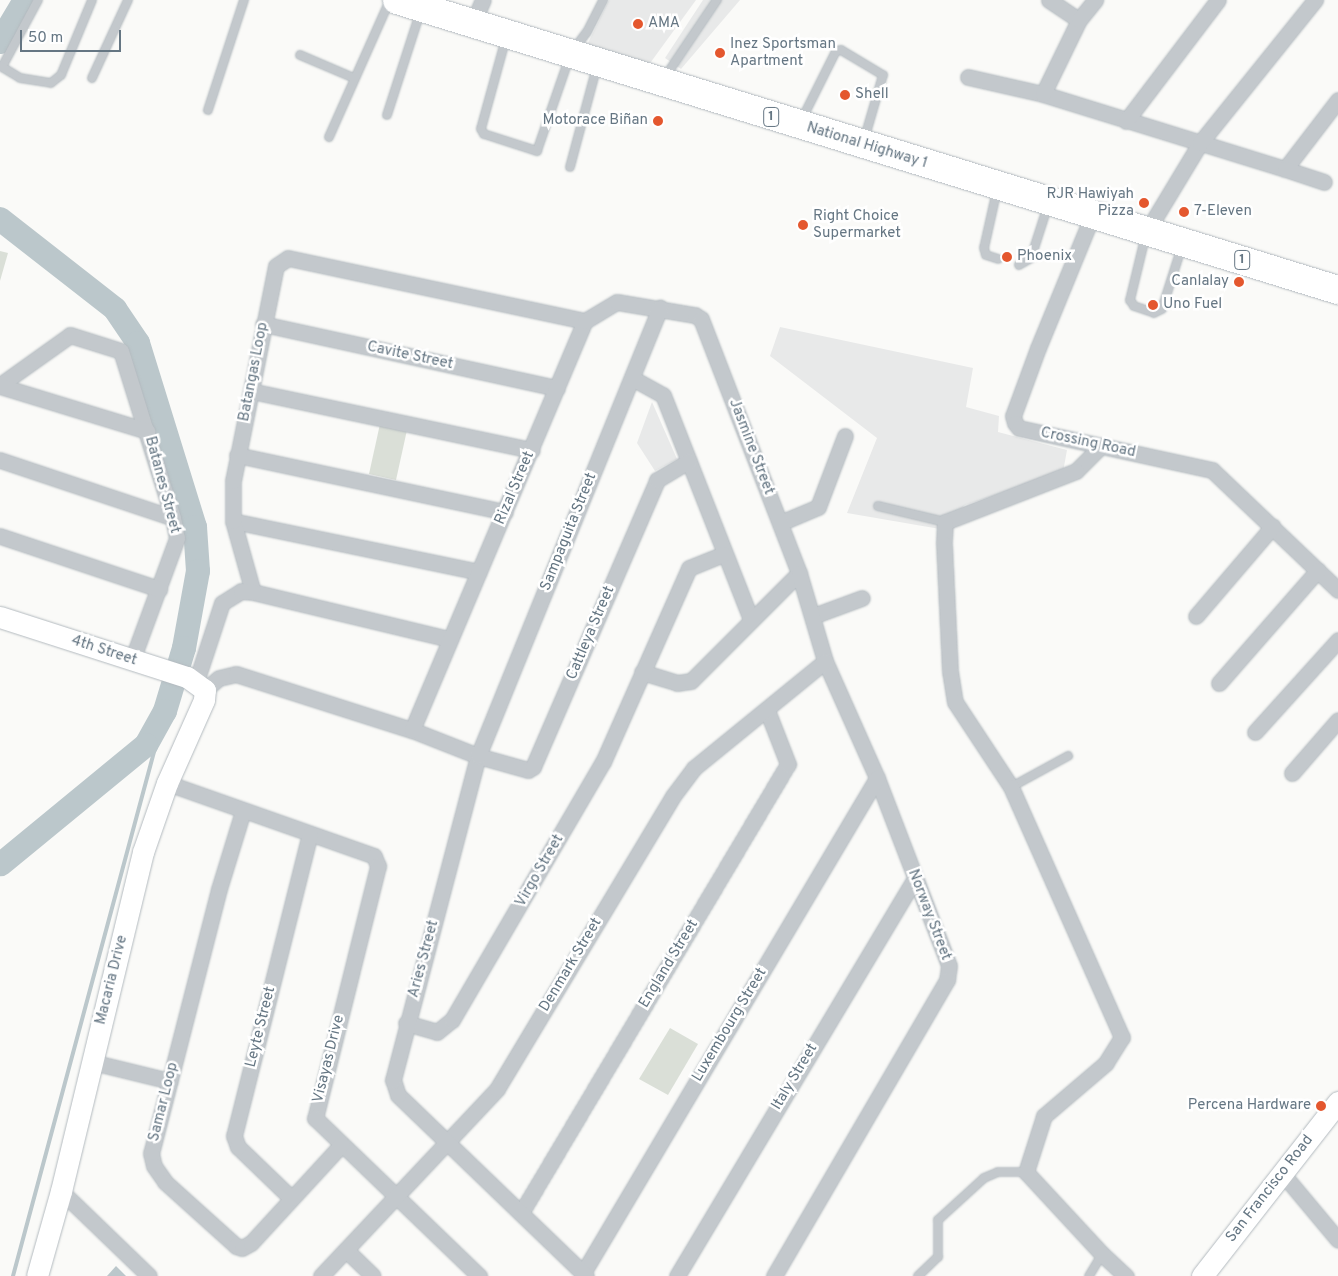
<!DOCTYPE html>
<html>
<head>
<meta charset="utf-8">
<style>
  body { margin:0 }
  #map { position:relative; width:1338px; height:1276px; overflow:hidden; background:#fafaf8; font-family:Overpass,sans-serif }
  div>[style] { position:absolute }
  .built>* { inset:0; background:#e8e9e9 }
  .green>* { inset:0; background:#dadfd7 }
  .water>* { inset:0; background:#bbc7cb }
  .stream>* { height:4px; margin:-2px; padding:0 2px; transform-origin:2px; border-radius:2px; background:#bbc7cb }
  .river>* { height:24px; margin:-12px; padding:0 12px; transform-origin:12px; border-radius:12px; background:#bbc7cb }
  .roads { filter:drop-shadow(0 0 1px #b3babf) drop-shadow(0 0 1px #b3babf) }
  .lane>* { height:8px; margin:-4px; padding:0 4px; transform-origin:4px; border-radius:4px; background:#c3c8cc }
  .street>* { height:15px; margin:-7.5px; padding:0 7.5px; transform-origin:7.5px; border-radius:7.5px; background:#c3c8cc }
  .secondary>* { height:21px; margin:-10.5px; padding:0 10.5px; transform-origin:10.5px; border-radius:10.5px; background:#fff }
  .highway>* { height:28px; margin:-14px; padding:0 14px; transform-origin:14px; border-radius:14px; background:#fff }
  .dots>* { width:14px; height:14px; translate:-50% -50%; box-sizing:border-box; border:2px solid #fff; border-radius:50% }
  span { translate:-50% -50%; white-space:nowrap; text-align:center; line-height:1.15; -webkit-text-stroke:5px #fff; paint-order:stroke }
  .shield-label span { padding:1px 4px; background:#fff; border:1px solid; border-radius:4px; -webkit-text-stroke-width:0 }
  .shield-label { font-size:14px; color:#657683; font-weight:700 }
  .poi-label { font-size:15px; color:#657683 }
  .left { translate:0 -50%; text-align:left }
  .right { translate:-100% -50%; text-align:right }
  .street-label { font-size:15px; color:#657683 }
  .scale { position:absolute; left:20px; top:30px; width:101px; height:22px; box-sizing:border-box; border:2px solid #657683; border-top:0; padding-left:6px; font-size:15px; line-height:18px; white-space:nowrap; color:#657683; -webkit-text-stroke:4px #fff; paint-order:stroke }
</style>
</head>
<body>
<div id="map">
  <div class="built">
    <div style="clip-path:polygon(609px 0,696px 0,648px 66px,587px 45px)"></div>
    <div style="clip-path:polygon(703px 0,740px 0,681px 69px,665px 58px)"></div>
    <div style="clip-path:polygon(780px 327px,973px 368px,966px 407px,999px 416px,998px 432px,1067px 450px,1063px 472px,965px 505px,940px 529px,847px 513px,877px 438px,770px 356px)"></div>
    <div style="clip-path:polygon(652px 402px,677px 459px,655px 471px,637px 443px)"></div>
  </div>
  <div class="green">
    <div style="clip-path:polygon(0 251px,8px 253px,0 281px)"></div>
    <div style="clip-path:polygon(380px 424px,407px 430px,396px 480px,369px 474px)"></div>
    <div style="clip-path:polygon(670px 1028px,698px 1044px,668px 1095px,639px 1079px)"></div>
  </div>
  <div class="water">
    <div style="clip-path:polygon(116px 1266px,126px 1276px,107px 1276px)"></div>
  </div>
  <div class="stream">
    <div style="left:13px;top:1276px;width:585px;rotate:-74.94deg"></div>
  </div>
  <div class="river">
    <div style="left:0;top:42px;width:49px;rotate:-59.2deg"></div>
    <div style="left:0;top:219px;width:146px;rotate:38deg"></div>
    <div style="left:115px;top:309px;width:41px;rotate:55.9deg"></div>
    <div style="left:138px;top:343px;width:193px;rotate:72.8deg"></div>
    <div style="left:195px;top:527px;width:44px;rotate:86.1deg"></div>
    <div style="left:198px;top:571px;width:78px;rotate:100.3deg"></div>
    <div style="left:184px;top:648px;width:66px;rotate:106.8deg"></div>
    <div style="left:165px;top:711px;width:39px;rotate:119deg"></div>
    <div style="left:146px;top:745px;width:188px;rotate:140.6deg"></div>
  </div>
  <div class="roads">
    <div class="lane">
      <div style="left:38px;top:0;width:76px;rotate:118.2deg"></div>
      <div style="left:2px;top:67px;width:21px;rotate:31deg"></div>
      <div style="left:20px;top:78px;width:31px;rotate:9deg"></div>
      <div style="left:51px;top:83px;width:13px;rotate:-39deg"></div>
      <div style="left:61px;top:75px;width:81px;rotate:-67.5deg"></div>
      <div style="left:506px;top:38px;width:94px;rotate:105.4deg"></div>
      <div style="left:481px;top:129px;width:6px;rotate:59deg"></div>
      <div style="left:484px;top:134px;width:56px;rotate:17.8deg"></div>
      <div style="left:537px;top:151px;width:104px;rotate:-70.9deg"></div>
      <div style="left:571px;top:53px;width:26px;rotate:-53deg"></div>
      <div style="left:587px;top:32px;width:36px;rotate:-63deg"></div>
      <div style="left:300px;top:55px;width:59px;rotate:23.1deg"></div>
      <div style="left:665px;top:77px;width:93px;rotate:-56deg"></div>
      <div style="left:92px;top:78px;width:86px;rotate:-65.2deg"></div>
      <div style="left:208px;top:110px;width:116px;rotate:-71.9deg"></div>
      <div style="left:387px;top:115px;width:107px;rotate:-72.1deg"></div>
      <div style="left:802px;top:119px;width:76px;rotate:-63.4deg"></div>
      <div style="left:836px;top:51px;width:5px;rotate:-11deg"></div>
      <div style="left:841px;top:50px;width:49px;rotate:30.8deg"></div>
      <div style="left:883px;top:75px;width:68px;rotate:106.3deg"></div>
      <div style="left:329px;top:137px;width:150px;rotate:-66deg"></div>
      <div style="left:570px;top:167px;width:105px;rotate:-75deg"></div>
      <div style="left:997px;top:190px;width:59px;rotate:102.6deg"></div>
      <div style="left:984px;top:248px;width:7px;rotate:74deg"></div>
      <div style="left:986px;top:255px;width:13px;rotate:18deg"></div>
      <div style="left:1146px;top:234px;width:68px;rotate:103.6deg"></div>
      <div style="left:1130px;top:300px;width:7px;rotate:56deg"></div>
      <div style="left:1134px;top:306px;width:21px;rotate:19deg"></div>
      <div style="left:1154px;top:313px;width:9px;rotate:-27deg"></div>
      <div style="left:1162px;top:309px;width:66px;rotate:-72.4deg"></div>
      <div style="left:1019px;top:265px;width:14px;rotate:-30deg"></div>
      <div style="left:1031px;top:258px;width:56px;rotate:-72.2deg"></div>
      <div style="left:878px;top:506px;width:69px;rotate:13.4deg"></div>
      <div style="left:1011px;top:787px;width:65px;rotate:-28.5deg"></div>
      <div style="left:918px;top:1276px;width:28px;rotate:-44deg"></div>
      <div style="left:938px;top:1257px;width:37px;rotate:-90deg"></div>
      <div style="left:938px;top:1220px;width:62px;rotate:-42.4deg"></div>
      <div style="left:984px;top:1178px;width:15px;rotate:-23deg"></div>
      <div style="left:998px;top:1172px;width:28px"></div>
      <div style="left:1089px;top:1276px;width:26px;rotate:-59deg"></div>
    </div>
    <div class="street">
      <div style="left:1049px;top:0;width:36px;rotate:34deg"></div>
      <div style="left:473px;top:23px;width:25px;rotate:-67deg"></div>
      <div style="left:968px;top:77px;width:77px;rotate:12.8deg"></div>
      <div style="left:1043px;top:94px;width:253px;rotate:17.2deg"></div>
      <div style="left:1285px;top:169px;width:87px;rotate:-52.5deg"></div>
      <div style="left:1043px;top:94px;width:82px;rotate:-64.1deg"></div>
      <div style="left:1079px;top:20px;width:26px;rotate:-51deg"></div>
      <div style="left:1126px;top:121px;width:152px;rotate:-52.8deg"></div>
      <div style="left:1285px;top:169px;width:41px;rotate:18.4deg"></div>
      <div style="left:1093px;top:214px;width:145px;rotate:112.3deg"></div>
      <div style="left:1038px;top:348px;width:72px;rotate:110.2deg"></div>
      <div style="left:1013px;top:416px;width:7px;rotate:74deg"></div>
      <div style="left:1015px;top:423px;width:6px;rotate:51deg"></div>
      <div style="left:1019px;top:428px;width:198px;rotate:12.3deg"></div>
      <div style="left:1212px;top:470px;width:174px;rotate:43.6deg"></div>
      <div style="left:1147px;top:231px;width:103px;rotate:-58.9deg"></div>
      <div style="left:1200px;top:143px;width:184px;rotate:-51.2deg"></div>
      <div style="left:263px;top:324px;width:301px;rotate:12.3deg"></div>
      <div style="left:632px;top:378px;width:35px;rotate:29deg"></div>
      <div style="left:663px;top:395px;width:242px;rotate:68.6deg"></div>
      <div style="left:0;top:385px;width:86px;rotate:-35.5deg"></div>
      <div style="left:70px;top:335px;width:53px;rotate:17.4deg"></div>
      <div style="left:121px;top:351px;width:175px;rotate:72.7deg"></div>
      <div style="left:173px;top:518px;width:20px;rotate:79deg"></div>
      <div style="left:177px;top:538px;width:130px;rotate:110.2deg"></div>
      <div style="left:0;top:386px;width:154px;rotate:17deg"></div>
      <div style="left:251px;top:391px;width:287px;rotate:11.9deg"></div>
      <div style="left:1101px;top:446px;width:35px;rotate:135deg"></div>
      <div style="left:1076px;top:471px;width:141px;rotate:158.7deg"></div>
      <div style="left:945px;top:522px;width:22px;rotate:93deg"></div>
      <div style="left:944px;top:544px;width:127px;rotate:87.3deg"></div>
      <div style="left:950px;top:671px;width:31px;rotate:81deg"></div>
      <div style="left:955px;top:702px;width:102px;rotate:56.6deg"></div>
      <div style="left:1011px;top:787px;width:274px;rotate:66.1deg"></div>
      <div style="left:1122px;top:1037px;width:31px;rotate:122deg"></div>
      <div style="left:1106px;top:1063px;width:82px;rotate:139.5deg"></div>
      <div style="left:1044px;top:1116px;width:59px;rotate:107.8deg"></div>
      <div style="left:1026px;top:1172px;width:112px;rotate:47.2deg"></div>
      <div style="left:1102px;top:1254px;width:33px;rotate:43deg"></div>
      <div style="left:237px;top:455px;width:274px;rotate:12deg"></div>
      <div style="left:0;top:460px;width:182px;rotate:18.5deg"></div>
      <div style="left:233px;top:521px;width:251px;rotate:11.7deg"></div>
      <div style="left:780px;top:523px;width:41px;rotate:-22.8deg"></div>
      <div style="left:818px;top:507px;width:76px;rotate:-69.2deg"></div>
      <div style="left:0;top:536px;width:168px;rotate:18.4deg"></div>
      <div style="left:813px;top:616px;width:52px;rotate:-20.2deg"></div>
      <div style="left:1196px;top:616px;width:118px;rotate:-49.5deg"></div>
      <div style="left:449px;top:639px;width:202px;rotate:-166.5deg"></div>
      <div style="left:253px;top:592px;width:74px;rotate:-105.7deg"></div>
      <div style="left:233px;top:521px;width:40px;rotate:-90deg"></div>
      <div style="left:233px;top:481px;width:219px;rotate:-78.7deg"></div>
      <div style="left:276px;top:266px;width:14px;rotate:-34deg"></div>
      <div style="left:288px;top:258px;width:304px;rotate:12deg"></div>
      <div style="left:642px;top:672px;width:37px;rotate:17deg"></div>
      <div style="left:677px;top:683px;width:14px;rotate:-8deg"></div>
      <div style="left:691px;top:681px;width:153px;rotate:-45deg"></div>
      <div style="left:196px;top:682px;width:83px;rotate:-71.8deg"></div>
      <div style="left:222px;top:603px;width:22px;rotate:-32deg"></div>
      <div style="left:241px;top:591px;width:12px;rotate:5deg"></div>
      <div style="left:1219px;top:683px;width:150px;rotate:-48.8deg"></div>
      <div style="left:205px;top:690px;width:18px;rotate:-41deg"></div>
      <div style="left:219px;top:678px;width:17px;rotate:-13deg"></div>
      <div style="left:236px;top:674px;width:185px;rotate:17.7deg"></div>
      <div style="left:412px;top:730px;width:71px;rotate:21.5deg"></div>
      <div style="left:478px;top:756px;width:52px;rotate:15.6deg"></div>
      <div style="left:528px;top:770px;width:6px;rotate:-31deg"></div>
      <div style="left:533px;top:767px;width:313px;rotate:-66.6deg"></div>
      <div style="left:657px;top:480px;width:37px;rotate:-31deg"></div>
      <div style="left:412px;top:730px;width:444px;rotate:-67.1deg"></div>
      <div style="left:585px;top:321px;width:37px;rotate:-31deg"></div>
      <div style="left:617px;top:302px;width:79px;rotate:9.5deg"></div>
      <div style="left:695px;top:315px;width:7px;rotate:34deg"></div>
      <div style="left:701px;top:319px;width:272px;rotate:68.9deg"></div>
      <div style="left:799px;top:573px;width:92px;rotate:73.5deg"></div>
      <div style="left:825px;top:661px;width:128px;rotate:66deg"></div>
      <div style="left:877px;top:778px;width:201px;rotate:69deg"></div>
      <div style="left:949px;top:966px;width:14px;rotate:98deg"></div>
      <div style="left:947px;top:980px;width:343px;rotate:120.3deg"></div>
      <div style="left:1255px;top:732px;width:124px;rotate:-47.9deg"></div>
      <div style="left:1292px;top:773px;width:70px;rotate:-49deg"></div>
      <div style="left:167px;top:783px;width:219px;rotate:19.4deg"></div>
      <div style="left:374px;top:856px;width:11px;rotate:68deg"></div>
      <div style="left:378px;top:866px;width:260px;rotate:104deg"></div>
      <div style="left:315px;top:1118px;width:228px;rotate:43.9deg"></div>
      <div style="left:243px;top:811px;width:82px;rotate:107.1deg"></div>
      <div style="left:219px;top:889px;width:273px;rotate:104.4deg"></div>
      <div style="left:151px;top:1153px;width:13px;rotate:77deg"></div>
      <div style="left:154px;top:1166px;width:19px;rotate:55deg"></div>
      <div style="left:165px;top:1182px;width:96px;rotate:42deg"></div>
      <div style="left:236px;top:1246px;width:6px;rotate:18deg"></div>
      <div style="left:242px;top:1248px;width:10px;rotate:-29deg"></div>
      <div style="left:251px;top:1243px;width:134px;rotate:-47.4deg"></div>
      <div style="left:406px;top:1023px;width:32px;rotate:16deg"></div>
      <div style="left:437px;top:1032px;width:19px;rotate:-39deg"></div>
      <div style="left:452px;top:1020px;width:299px;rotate:-59.7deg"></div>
      <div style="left:603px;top:762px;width:212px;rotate:-66.1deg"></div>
      <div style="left:689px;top:568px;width:37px;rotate:-22deg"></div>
      <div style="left:92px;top:1062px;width:80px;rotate:13.7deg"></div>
      <div style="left:1282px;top:1173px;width:87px;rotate:50.1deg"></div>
      <div style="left:61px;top:1191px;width:122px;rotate:44deg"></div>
      <div style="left:291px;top:1198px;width:74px;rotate:-136.1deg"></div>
      <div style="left:238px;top:1147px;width:12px;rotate:-110deg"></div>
      <div style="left:234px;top:1136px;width:311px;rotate:-75.9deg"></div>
      <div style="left:521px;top:1213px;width:522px;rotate:-59.26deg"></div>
      <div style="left:788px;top:764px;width:58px;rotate:-111.3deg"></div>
      <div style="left:346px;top:1250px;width:37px;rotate:44deg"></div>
      <div style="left:583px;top:1273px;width:576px;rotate:-59.29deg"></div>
      <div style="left:321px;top:1276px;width:257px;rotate:-46.7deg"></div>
      <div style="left:497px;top:1089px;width:342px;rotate:-59deg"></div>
      <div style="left:673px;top:796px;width:35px;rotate:-53deg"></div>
      <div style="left:694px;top:768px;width:169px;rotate:-39.2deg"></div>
      <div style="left:586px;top:1276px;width:261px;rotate:-136.1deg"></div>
      <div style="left:398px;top:1095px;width:16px;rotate:-108deg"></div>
      <div style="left:393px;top:1080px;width:335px;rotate:-75.3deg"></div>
      <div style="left:478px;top:756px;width:484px;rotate:-67.9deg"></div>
      <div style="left:677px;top:1276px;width:464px;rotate:-59.1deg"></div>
    </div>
    <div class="secondary">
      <div style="left:0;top:617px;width:196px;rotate:17.8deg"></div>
      <div style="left:187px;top:677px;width:22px;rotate:36deg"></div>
      <div style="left:205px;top:690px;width:10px;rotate:96deg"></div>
      <div style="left:204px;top:700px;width:91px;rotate:114deg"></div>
      <div style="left:167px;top:783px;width:73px;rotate:109.2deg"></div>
      <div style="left:143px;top:852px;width:349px;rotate:103.6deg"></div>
      <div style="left:61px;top:1191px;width:88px;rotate:105.8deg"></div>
      <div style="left:1202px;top:1276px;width:221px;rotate:-52deg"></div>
    </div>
    <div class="highway">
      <div style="left:397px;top:0;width:985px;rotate:17.13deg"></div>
    </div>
  </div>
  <div class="dots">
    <div style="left:638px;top:24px;background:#e4572e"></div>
    <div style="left:720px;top:53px;background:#e4572e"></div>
    <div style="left:845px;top:95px;background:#e4572e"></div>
    <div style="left:658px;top:121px;background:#e4572e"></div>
    <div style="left:1144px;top:203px;background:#e4572e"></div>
    <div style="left:1184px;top:212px;background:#e4572e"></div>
    <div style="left:803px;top:225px;background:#e4572e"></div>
    <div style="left:1007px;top:257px;background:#e4572e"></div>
    <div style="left:1239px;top:282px;background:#e4572e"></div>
    <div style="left:1153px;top:305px;background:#e4572e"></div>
    <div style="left:1321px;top:1106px;background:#e4572e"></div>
  </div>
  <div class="shield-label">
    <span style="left:771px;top:117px">1</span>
    <span style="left:1242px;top:260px">1</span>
  </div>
  <div class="poi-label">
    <span class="left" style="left:648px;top:24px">AMA</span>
    <span class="left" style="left:730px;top:53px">Inez Sportsman<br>Apartment</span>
    <span class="left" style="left:855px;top:95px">Shell</span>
    <span class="right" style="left:648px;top:121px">Motorace Biñan</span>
    <span class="right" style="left:1134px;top:203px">RJR Hawiyah<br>Pizza</span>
    <span class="left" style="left:1194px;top:212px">7-Eleven</span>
    <span class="left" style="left:813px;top:225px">Right Choice<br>Supermarket</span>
    <span class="left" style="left:1017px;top:257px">Phoenix</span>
    <span class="right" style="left:1229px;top:282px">Canlalay</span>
    <span class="left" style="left:1163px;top:305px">Uno Fuel</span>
    <span class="right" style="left:1311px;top:1106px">Percena Hardware</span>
  </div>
  <div class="street-label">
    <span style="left:867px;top:146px;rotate:17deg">National Highway 1</span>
    <span style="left:410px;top:356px;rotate:12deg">Cavite Street</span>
    <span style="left:254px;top:372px;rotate:-79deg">Batangas Loop</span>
    <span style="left:1088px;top:443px;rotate:12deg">Crossing Road</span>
    <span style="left:751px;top:447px;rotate:69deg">Jasmine Street</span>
    <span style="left:162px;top:485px;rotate:75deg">Batanes Street</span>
    <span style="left:515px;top:488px;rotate:-67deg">Rizal Street</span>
    <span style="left:569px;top:532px;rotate:-68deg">Sampaguita Street</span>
    <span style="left:591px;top:633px;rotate:-67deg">Cattleya Street</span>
    <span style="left:104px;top:651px;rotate:18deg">4th Street</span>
    <span style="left:540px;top:871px;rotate:-60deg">Virgo Street</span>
    <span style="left:929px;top:915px;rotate:69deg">Norway Street</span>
    <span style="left:424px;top:959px;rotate:-75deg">Aries Street</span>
    <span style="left:669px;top:964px;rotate:-59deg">England Street</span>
    <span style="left:571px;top:965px;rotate:-59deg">Denmark Street</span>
    <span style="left:112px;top:980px;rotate:-76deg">Macaria Drive</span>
    <span style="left:730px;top:1025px;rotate:-59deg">Luxembourg Street</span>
    <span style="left:261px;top:1027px;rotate:-76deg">Leyte Street</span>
    <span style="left:329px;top:1059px;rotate:-76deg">Visayas Drive</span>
    <span style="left:795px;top:1077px;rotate:-59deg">Italy Street</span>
    <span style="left:164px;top:1102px;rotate:-76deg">Samar Loop</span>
    <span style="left:1270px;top:1189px;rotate:-52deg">San Francisco Road</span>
  </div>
  <div class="scale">50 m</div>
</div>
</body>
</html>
